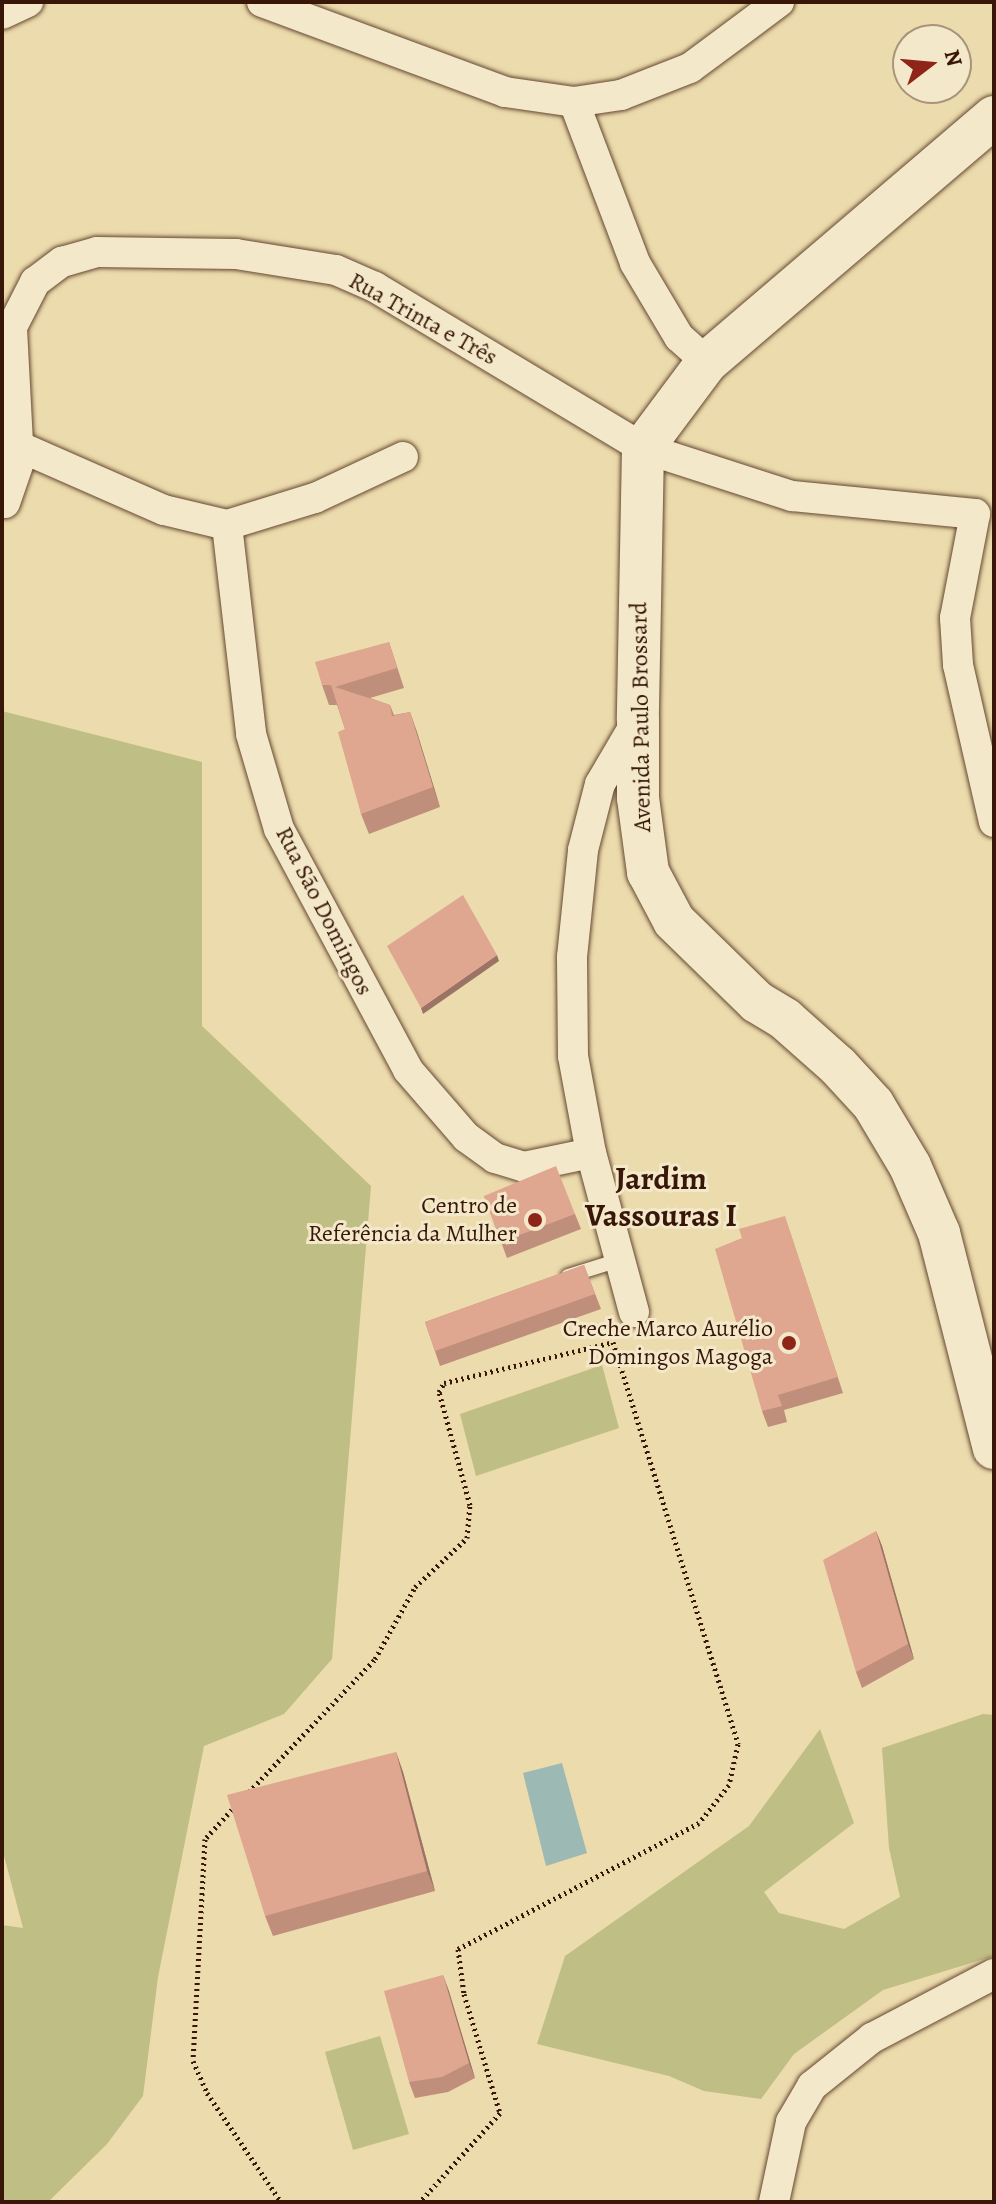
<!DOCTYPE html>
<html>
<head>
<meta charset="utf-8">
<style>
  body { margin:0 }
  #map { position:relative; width:996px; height:2204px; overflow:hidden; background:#ecdbac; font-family:Alegreya,serif }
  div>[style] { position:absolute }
  .green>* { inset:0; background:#bfbe84 }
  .water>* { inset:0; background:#9cb9b3 }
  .path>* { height:5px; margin-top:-2.5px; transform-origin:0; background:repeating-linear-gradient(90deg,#381709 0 2px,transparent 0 6px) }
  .roads { filter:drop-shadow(0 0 2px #654832) drop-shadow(0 0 2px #654832) }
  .service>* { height:14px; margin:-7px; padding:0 7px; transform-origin:7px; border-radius:7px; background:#f3e8c9 }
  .minor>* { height:30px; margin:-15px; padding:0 15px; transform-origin:15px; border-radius:15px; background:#f3e8c9 }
  .secondary>* { height:42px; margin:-21px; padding:0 21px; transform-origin:21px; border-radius:21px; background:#f3e8c9 }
  .wall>* { inset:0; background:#c08f7c }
  .shaded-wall>* { inset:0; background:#9c7465 }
  .building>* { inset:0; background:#dfa690 }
  .dots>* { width:22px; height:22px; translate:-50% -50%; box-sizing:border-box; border:4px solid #f3e8c9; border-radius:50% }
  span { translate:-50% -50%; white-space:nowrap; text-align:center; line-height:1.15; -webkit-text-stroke:6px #f3e8c9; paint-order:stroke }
  .street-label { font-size:24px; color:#381709 }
  .poi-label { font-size:24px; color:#381709 }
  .right { translate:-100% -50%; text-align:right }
  .district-label { font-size:32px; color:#381709; font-weight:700 }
  .frame { position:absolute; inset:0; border:4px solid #381709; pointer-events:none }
  .north { position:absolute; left:892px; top:24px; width:80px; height:80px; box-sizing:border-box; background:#f3e8c9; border:2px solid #a8947c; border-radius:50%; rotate:74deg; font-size:22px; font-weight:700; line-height:32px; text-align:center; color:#381709 }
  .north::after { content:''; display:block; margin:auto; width:28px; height:36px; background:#8f2418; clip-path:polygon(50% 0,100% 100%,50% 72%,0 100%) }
</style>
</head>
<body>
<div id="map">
  <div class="green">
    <div style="clip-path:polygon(2px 711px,202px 762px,202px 1026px,371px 1186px,332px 1659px,284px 1714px,204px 1746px,158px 1977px,143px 2096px,107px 2144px,48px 2202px,2px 2202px,2px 1925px,23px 1928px,2px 1848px)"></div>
    <div style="clip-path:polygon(602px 1365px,619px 1428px,476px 1476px,460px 1414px)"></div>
    <div style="clip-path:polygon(983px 1714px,994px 1715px,994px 1956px,883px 1990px,794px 2054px,761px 2099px,704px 2091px,669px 2076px,537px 2044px,565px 1956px,749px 1826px,820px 1729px,854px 1823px,764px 1892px,779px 1913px,844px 1929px,900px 1897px,889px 1848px,882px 1748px)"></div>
    <div style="clip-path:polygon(380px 2036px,409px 2134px,353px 2150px,325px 2052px)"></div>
  </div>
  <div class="water">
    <div style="clip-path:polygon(562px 1763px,587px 1853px,546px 1866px,523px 1773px)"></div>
  </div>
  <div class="path">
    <div style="left:249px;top:1792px;width:183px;rotate:-46.5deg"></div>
    <div style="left:375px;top:1659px;width:82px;rotate:-60.9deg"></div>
    <div style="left:415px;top:1587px;width:71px;rotate:-43.3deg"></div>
    <div style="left:467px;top:1538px;width:33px;rotate:-85deg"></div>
    <div style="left:470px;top:1505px;width:117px;rotate:-105.3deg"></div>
    <div style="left:439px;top:1392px;width:10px;rotate:-61deg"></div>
    <div style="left:444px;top:1383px;width:174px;rotate:-13.6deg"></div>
    <div style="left:613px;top:1342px;width:421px;rotate:72.7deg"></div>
    <div style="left:738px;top:1744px;width:42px;rotate:102.4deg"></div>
    <div style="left:729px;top:1785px;width:48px;rotate:128.3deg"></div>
    <div style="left:699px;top:1823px;width:272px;rotate:152.4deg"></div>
    <div style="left:458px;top:1949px;width:45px;rotate:82.4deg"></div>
    <div style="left:464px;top:1994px;width:124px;rotate:73.2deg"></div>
    <div style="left:500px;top:2113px;width:120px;rotate:132deg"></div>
    <div style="left:236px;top:1805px;width:46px;rotate:132.4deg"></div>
    <div style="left:205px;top:1839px;width:222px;rotate:93.1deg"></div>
    <div style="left:193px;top:2061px;width:35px;rotate:66deg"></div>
    <div style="left:207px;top:2093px;width:132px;rotate:55.8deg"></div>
  </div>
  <div class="roads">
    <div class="service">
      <div style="left:568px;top:1276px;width:53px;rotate:-17.4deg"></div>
    </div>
    <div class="minor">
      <div style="left:262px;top:2px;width:259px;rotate:20.3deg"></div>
      <div style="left:505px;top:92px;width:70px;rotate:8.2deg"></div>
      <div style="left:574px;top:102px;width:48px;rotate:-8.5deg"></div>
      <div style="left:621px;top:95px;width:74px;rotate:-21.4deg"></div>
      <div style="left:690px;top:68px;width:111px;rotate:-36.6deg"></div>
      <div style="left:2px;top:14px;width:29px;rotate:-25deg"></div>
      <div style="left:574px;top:102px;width:172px;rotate:69.2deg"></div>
      <div style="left:635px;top:263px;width:86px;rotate:59.3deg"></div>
      <div style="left:679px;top:337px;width:38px;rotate:42deg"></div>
      <div style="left:18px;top:446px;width:159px;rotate:23.7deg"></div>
      <div style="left:164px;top:510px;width:65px;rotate:13.4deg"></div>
      <div style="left:227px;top:525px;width:92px;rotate:-17.1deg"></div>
      <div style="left:315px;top:498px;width:97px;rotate:-25deg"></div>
      <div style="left:5px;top:503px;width:43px;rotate:-71.1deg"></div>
      <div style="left:19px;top:462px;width:135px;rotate:-93deg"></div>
      <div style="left:12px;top:327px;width:51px;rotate:-62.9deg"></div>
      <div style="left:35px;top:282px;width:34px;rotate:-37deg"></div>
      <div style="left:62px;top:262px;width:36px;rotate:-16deg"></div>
      <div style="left:97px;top:252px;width:139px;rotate:0.8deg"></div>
      <div style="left:236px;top:254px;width:101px;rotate:9.1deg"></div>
      <div style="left:336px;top:270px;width:43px;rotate:23.6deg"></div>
      <div style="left:375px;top:287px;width:313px;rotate:31deg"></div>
      <div style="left:643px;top:448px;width:157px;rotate:17.9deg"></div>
      <div style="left:792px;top:496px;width:184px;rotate:5.6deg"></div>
      <div style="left:975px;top:514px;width:106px;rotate:100.9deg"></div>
      <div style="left:955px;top:618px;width:47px;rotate:86.3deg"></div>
      <div style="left:958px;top:665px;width:161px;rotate:77.1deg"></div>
      <div style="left:227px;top:525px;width:210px;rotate:83.4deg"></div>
      <div style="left:251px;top:734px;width:99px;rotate:73.6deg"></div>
      <div style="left:279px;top:829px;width:273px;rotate:61.8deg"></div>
      <div style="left:408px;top:1070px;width:89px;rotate:49.1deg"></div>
      <div style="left:466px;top:1137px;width:36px;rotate:36deg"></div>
      <div style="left:495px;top:1158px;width:30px;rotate:17deg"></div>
      <div style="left:524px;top:1167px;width:68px;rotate:-11.8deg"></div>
      <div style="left:634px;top:1312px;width:165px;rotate:-105.1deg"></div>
      <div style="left:591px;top:1153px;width:99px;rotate:-100.5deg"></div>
      <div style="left:573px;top:1056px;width:99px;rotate:-90.6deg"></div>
      <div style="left:572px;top:957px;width:108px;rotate:-84.1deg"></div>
      <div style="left:583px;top:850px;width:68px;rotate:-75.6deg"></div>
      <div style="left:600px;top:784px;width:73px;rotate:-59.6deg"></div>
      <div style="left:774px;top:2202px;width:82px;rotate:-78deg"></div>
      <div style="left:791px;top:2122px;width:42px;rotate:-59.7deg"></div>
      <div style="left:812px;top:2086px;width:77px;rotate:-38.7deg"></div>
      <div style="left:872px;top:2038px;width:138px;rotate:-27.7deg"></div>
    </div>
    <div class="secondary">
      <div style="left:994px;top:117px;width:377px;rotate:139.5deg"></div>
      <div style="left:707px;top:362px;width:107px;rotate:126.7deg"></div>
      <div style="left:643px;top:448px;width:272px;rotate:91.1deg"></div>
      <div style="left:638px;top:720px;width:78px;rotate:90deg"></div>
      <div style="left:638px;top:798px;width:75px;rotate:82.3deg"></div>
      <div style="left:648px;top:872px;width:55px;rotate:62deg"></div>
      <div style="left:674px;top:921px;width:116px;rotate:44.3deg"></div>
      <div style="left:757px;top:1002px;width:33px;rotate:31deg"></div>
      <div style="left:785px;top:1019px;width:71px;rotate:41.6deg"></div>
      <div style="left:838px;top:1066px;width:52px;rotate:47.4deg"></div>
      <div style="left:873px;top:1104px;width:72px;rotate:59.2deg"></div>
      <div style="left:910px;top:1166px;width:73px;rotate:66.6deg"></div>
      <div style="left:939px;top:1233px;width:222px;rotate:75.7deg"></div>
    </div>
  </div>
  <div class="wall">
    <div style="clip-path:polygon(389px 642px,404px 688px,370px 698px,390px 705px,394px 715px,410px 712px,440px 807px,369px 834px,361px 814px,345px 729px,337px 705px,329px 705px,322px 685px)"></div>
    <div style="clip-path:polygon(484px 1196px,575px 1214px,581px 1229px,507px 1258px)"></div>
    <div style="clip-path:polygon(790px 1232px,843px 1393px,784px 1410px,787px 1422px,768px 1427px,762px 1411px)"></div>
    <div style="clip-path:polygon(584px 1265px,601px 1309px,440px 1366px,425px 1322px)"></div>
    <div style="clip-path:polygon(876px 1531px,882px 1546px,914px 1659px,862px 1688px,856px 1672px)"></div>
    <div style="clip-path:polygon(396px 1752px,403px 1772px,435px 1891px,273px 1936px,265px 1916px)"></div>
    <div style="clip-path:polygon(443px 1975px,475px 2078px,448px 2092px,415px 2098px,409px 2082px)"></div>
  </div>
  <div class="shaded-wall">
    <div style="clip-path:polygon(410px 712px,417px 732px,440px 807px,433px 787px)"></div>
    <div style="clip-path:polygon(497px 955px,499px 961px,423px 1014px,421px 1008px)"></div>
    <div style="clip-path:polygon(876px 1531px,882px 1546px,914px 1659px,908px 1644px)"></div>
    <div style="clip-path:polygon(396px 1752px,403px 1772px,435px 1891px,427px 1871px)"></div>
    <div style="clip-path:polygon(443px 1975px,449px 1991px,475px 2078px,469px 2063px)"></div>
  </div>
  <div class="building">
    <div style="clip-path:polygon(389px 642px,397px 668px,335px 687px,390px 705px,392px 716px,410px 712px,433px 787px,361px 814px,338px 732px,345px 729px,331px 685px,322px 685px,315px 662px)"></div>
    <div style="clip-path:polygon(463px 895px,497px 955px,421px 1008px,387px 946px)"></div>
    <div style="clip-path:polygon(556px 1166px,575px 1214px,501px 1242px,484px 1196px)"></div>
    <div style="clip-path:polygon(785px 1216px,838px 1377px,778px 1395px,782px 1406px,762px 1411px,715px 1249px,742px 1238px,739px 1229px)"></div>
    <div style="clip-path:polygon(584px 1265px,595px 1294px,435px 1351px,425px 1322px)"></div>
    <div style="clip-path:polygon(876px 1531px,908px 1644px,856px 1672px,823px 1560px)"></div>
    <div style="clip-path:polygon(396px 1752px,427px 1871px,265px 1916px,227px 1795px)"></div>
    <div style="clip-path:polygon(443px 1975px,469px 2063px,442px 2077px,409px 2082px,384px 1991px)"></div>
  </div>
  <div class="dots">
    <div style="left:535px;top:1220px;background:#8f2418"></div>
    <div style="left:789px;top:1343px;background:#8f2418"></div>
  </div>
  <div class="street-label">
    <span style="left:423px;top:319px;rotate:29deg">Rua Trinta e Três</span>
    <span style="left:641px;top:717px;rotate:-91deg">Avenida Paulo Brossard</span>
    <span style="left:324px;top:911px;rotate:63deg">Rua São Domingos</span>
  </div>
  <div class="poi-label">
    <span class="right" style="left:517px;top:1220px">Centro de<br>Referência da Mulher</span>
    <span class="right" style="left:773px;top:1343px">Creche Marco Aurélio<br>Domingos Magoga</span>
  </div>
  <div class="district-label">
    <span style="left:661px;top:1197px">Jardim<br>Vassouras I</span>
  </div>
  <div class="frame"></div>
  <div class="north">N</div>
</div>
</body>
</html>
